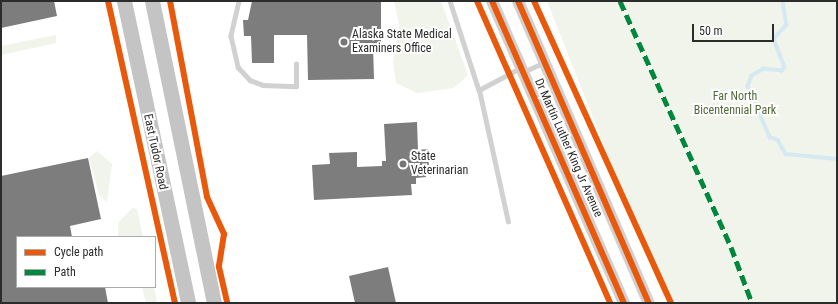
<!DOCTYPE html>
<html>
<head>
<meta charset="utf-8">
<style>
  body { margin:0 }
  #map { position:relative; width:838px; height:304px; overflow:hidden; background:#fff; font-family:"Roboto Condensed",sans-serif }
  div>[style] { position:absolute }
  .green>* { inset:0; background:#f0f4ea }
  .stream>* { height:3.5px; margin:-1.75px; padding:0 1.75px; transform-origin:1.75px; border-radius:1.75px; background:#d5e9f2 }
  .building>* { inset:0; background:#7d7d7d }
  .service>* { height:4.5px; margin:-2.25px; padding:0 2.25px; transform-origin:2.25px; border-radius:2.25px; background:#d1d1d1 }
  .tertiary>* { height:12px; margin:-6px; padding:0 6px; transform-origin:6px; border-radius:6px; background:#d1d1d1 }
  .primary>* { height:15px; margin:-7.5px; padding:0 7.5px; transform-origin:7.5px; border-radius:7.5px; background:#c4c4c4 }
  .quiet>* { height:5px; margin-top:-2.5px; transform-origin:0; background:repeating-linear-gradient(90deg,#00873e 0 10px,transparent 0 15px) }
  .cycleway>* { height:6px; margin:-3px; padding:0 3px; transform-origin:3px; border-radius:3px; background:#e8590c }
  .dots>* { width:11px; height:11px; translate:-50% -50%; box-sizing:border-box; border:2px solid #fff; border-radius:50% }
  span { translate:-50% -50%; white-space:nowrap; text-align:center; line-height:1.15; -webkit-text-stroke:4px #fff; paint-order:stroke }
  .poi-label { font-size:12px; color:#2c2c2c }
  .left { translate:0 -50%; text-align:left }
  .park-label { font-size:12px; color:#526a38 }
  .street-label { font-size:12px; color:#2c2c2c }
  .frame { position:absolute; inset:0; border:2px solid #2c2c2c; pointer-events:none }
  .legend { position:absolute; left:16px; top:236px; width:140px; height:52px; box-sizing:border-box; background:#fff; border:1px solid #ababab; margin:0; padding:5px 7px; list-style:none; font-size:12px; color:#2c2c2c }
  .legend li { display:flex; align-items:center; gap:8px; height:20px }
  .legend b { width:20px; border:1px solid #ababab }
  .scale { position:absolute; left:692px; top:24px; width:82px; height:18px; box-sizing:border-box; border:2px solid #2c2c2c; border-top:0; padding-left:5px; font-size:12px; line-height:14px; white-space:nowrap; color:#2c2c2c; -webkit-text-stroke:3px #fff; paint-order:stroke }
</style>
</head>
<body>
<div id="map">
  <div class="green">
    <div style="clip-path:polygon(394px 1px,441px 1px,468px 75px,454px 88px,417px 93px,396px 83px,393px 61px,399px 24px)"></div>
    <div style="clip-path:polygon(547px 1px,837px 1px,837px 303px,676px 303px,663px 295px)"></div>
    <div style="clip-path:polygon(56px 35px,56px 43px,1px 55px,1px 46px)"></div>
    <div style="clip-path:polygon(97px 151px,112px 164px,107px 202px,99px 195px,89px 158px)"></div>
    <div style="clip-path:polygon(132px 208px,137px 209px,143px 237px,118px 237px,118px 223px)"></div>
    <div style="clip-path:polygon(142px 287px,154px 287px,157px 303px,146px 303px)"></div>
  </div>
  <div class="stream">
    <div style="left:783px;top:1px;width:24px;rotate:81deg"></div>
    <div style="left:787px;top:25px;width:19px;rotate:133deg"></div>
    <div style="left:774px;top:39px;width:30px;rotate:69deg"></div>
    <div style="left:785px;top:67px;width:5px;rotate:127deg"></div>
    <div style="left:782px;top:71px;width:18px;rotate:-174deg"></div>
    <div style="left:764px;top:69px;width:14px;rotate:150deg"></div>
    <div style="left:752px;top:76px;width:11px;rotate:112deg"></div>
    <div style="left:748px;top:86px;width:56px;rotate:66.7deg"></div>
    <div style="left:770px;top:137px;width:9px;rotate:21deg"></div>
    <div style="left:778px;top:140px;width:16px;rotate:60deg"></div>
    <div style="left:786px;top:154px;width:51px;rotate:5.6deg"></div>
  </div>
  <div class="building">
    <div style="clip-path:polygon(1px 1px,54px 1px,57px 16px,1px 28px)"></div>
    <div style="clip-path:polygon(252px 1px,381px 1px,381px 45px,373px 45px,374px 79px,308px 80px,307px 35px,274px 35px,274px 63px,252px 63px,251px 36px,244px 36px,243px 20px,248px 20px)"></div>
    <div style="clip-path:polygon(417px 122px,418px 150px,428px 149px,429px 168px,425px 168px,426px 177px,416px 178px,416px 184px,411px 184px,412px 195px,314px 200px,312px 165px,330px 164px,329px 153px,357px 152px,357px 167px,382px 166px,382px 161px,386px 161px,384px 124px)"></div>
    <div style="clip-path:polygon(88px 158px,101px 219px,70px 226px,72px 237px,17px 237px,17px 287px,105px 287px,108px 303px,1px 303px,1px 176px)"></div>
    <div style="clip-path:polygon(388px 267px,396px 303px,355px 303px,349px 276px)"></div>
  </div>
  <div class="service">
    <div style="left:239px;top:1px;width:36px;rotate:103deg"></div>
    <div style="left:231px;top:36px;width:32px;rotate:77deg"></div>
    <div style="left:238px;top:67px;width:18px;rotate:47deg"></div>
    <div style="left:250px;top:80px;width:14px;rotate:21deg"></div>
    <div style="left:263px;top:85px;width:33px;rotate:2deg"></div>
    <div style="left:296px;top:86px;width:22px;rotate:-90deg"></div>
    <div style="left:450px;top:1px;width:94px;rotate:72deg"></div>
    <div style="left:523px;top:72px;width:22px;rotate:-24deg"></div>
    <div style="left:508px;top:222px;width:135px;rotate:-102.4deg"></div>
    <div style="left:479px;top:90px;width:47px;rotate:-28.2deg"></div>
  </div>
  <div class="tertiary">
    <div style="left:492px;top:1px;width:330px;rotate:66.4deg"></div>
    <div style="left:518px;top:1px;width:329px;rotate:66.6deg"></div>
  </div>
  <div class="primary">
    <div style="left:124px;top:1px;width:309px;rotate:78deg"></div>
    <div style="left:152px;top:1px;width:308px;rotate:78.4deg"></div>
  </div>
  <div class="quiet">
    <div style="left:620px;top:1px;width:270px;rotate:65.7deg"></div>
    <div style="left:731px;top:247px;width:60px;rotate:69.4deg"></div>
  </div>
  <div class="cycleway">
    <div style="left:108px;top:1px;width:309px;rotate:77.5deg"></div>
    <div style="left:170px;top:1px;width:199px;rotate:79.3deg"></div>
    <div style="left:207px;top:197px;width:41px;rotate:65.3deg"></div>
    <div style="left:224px;top:234px;width:33px;rotate:99deg"></div>
    <div style="left:219px;top:267px;width:37px;rotate:77deg"></div>
    <div style="left:477px;top:1px;width:330px;rotate:66.2deg"></div>
    <div style="left:492px;top:1px;width:330px;rotate:66.4deg"></div>
    <div style="left:518px;top:1px;width:329px;rotate:66.6deg"></div>
    <div style="left:534px;top:1px;width:332px;rotate:65.6deg"></div>
  </div>
  <div class="dots">
    <div style="left:344px;top:42px;background:#767676"></div>
    <div style="left:403px;top:164px;background:#767676"></div>
  </div>
  <div class="poi-label">
    <span class="left" style="left:352px;top:42px">Alaska State Medical<br>Examiners Office</span>
    <span class="left" style="left:411px;top:164px">State<br>Veterinarian</span>
  </div>
  <div class="park-label">
    <span style="left:735px;top:104px">Far North<br>Bicentennial Park</span>
  </div>
  <div class="street-label">
    <span style="left:568px;top:148px;rotate:66deg">Dr Martin Luther King Jr Avenue</span>
    <span style="left:155px;top:152px;rotate:78deg">East Tudor Road</span>
  </div>
  <div class="frame"></div>
  <ul class="legend">
  <li><b style="height:5px;background:#e8590c"></b>Cycle path</li>
  <li><b style="height:5px;background:#00873e"></b>Path</li>
  </ul>
  <div class="scale">50 m</div>
</div>
</body>
</html>
